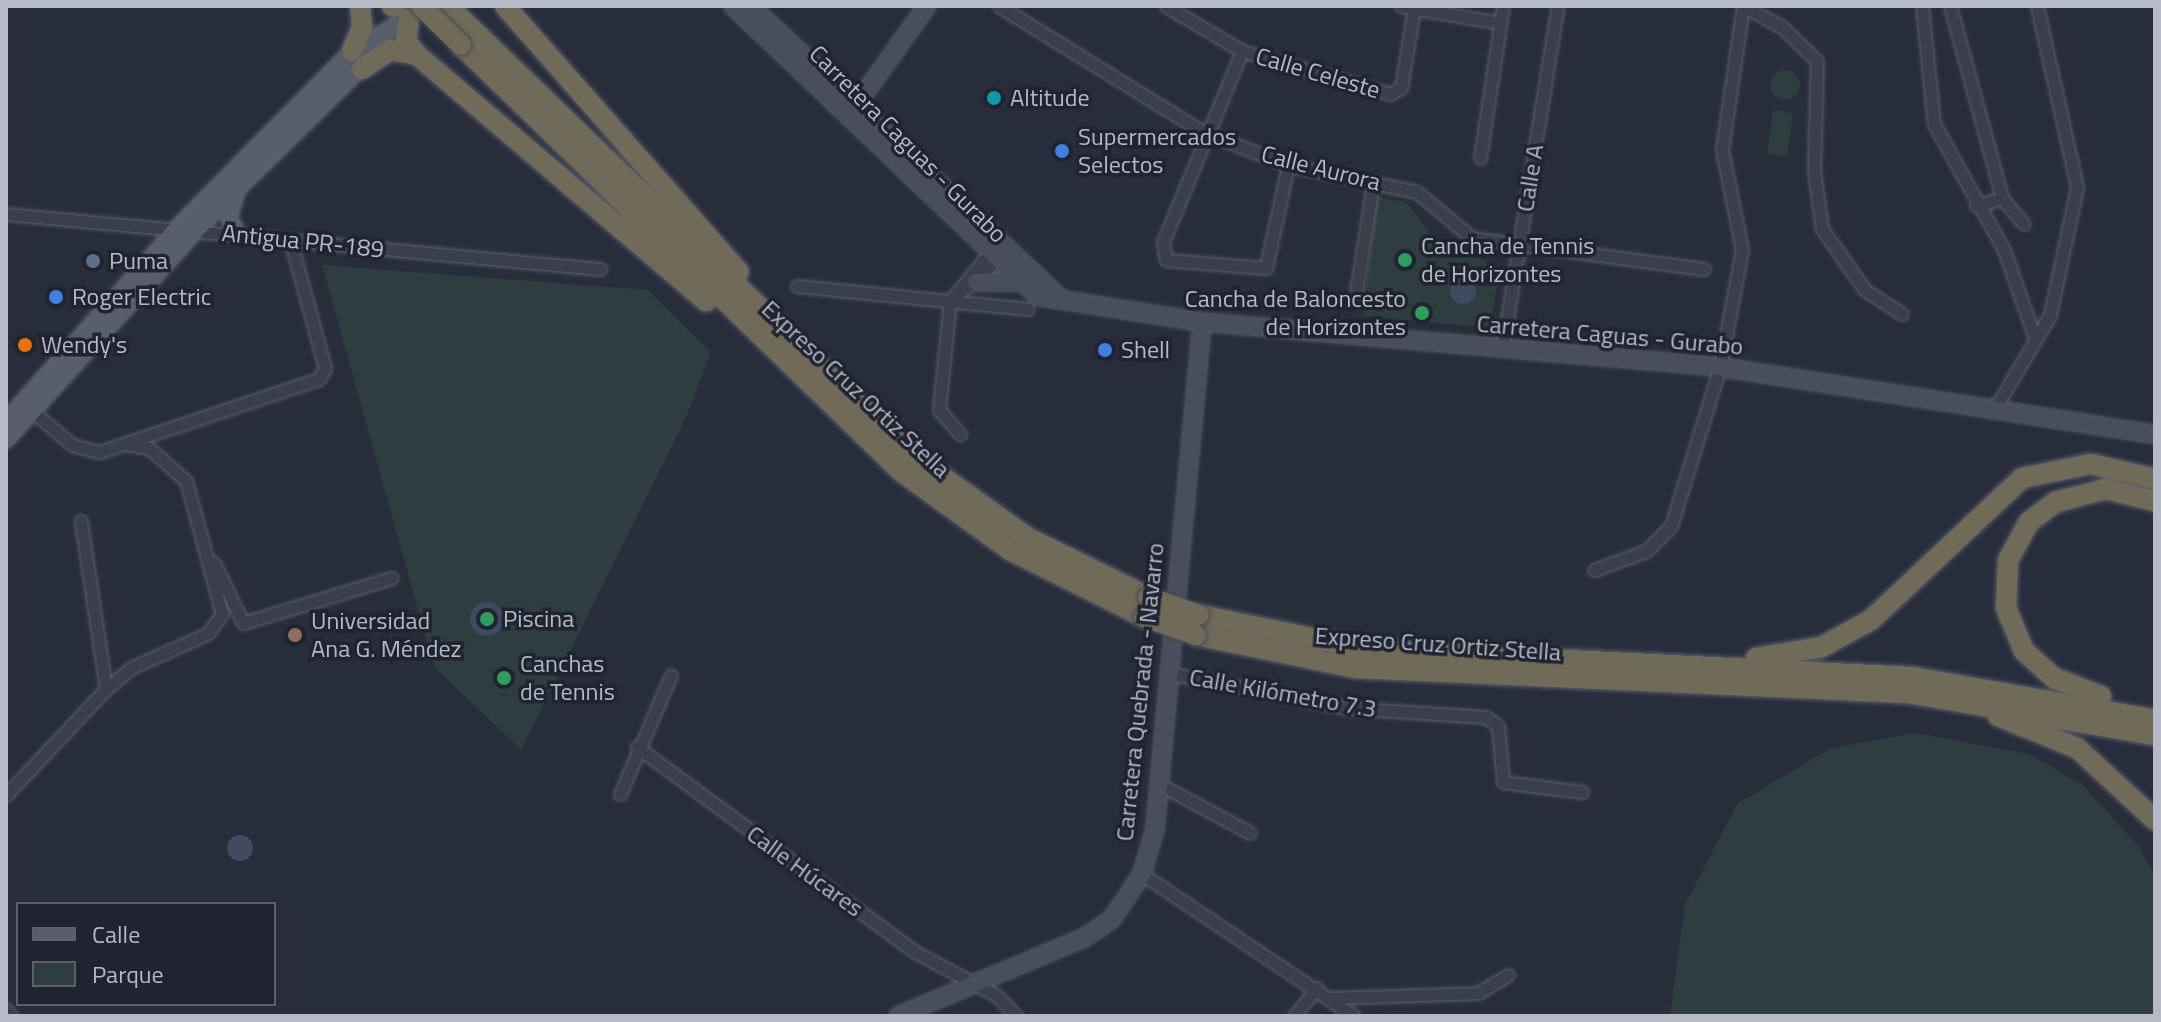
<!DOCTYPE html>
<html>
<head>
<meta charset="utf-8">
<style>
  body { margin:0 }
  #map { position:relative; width:2161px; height:1022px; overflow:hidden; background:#272d3b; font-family:"Titillium Web",sans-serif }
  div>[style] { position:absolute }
  .green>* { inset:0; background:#2d3d40 }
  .round { border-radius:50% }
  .water>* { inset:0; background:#3e4962 }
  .roads { filter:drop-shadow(0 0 2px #585d69) drop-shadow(0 0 2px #585d69) }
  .street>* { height:11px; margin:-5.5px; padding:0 5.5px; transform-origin:5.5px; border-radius:5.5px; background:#3a3f4b }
  .secondary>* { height:16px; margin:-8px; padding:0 8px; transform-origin:8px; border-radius:8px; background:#494e5e }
  .primary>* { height:16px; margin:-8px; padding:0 8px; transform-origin:8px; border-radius:8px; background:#585e6b }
  .highway>* { height:20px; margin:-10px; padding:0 10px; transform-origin:10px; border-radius:10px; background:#706a58 }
  .bridges { filter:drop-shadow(0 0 2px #454a56) drop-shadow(0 0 2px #454a56) }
  .highway-bridge>* { height:20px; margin:-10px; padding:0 10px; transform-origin:10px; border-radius:10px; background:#706a58 }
  .dots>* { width:22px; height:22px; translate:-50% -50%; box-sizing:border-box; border:4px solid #1f2430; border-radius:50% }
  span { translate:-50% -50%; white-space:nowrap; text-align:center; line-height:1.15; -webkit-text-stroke:7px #1f2430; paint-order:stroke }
  .street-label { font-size:24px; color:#b6bac7 }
  .poi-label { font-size:24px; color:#b6bac7 }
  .left { translate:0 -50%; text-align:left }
  .right { translate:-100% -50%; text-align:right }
  .frame { position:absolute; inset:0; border:8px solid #b6bac7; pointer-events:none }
  .legend { position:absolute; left:16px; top:902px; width:260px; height:104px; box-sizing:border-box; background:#1f2430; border:2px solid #5b606c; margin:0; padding:10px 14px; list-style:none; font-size:24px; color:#b6bac7 }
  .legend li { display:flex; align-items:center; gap:16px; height:40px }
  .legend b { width:40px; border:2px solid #5b606c }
</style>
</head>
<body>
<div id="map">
  <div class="green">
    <div class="round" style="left:1770px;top:70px;width:30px;height:30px"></div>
    <div style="clip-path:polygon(1773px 110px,1793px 113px,1787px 156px,1767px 154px)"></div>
    <div style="clip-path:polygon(1376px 197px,1406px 202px,1431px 234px,1500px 268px,1490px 328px,1363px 316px)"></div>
    <div style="clip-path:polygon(322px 265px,648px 290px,711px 352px,686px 418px,521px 750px,434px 667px)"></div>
    <div style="clip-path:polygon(1916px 733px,2029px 754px,2083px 785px,2139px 847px,2155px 876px,2155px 1016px,1670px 1016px,1685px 904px,1738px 803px,1831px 748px)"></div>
  </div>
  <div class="water">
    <div class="round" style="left:1450px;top:278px;width:26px;height:26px"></div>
    <div class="round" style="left:470px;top:602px;width:34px;height:34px"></div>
    <div class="round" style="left:227px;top:835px;width:26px;height:26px"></div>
  </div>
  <div class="roads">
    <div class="street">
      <div style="left:999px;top:6px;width:240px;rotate:31.7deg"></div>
      <div style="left:1203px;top:132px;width:91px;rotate:21.2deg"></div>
      <div style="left:1288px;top:165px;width:132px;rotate:11.8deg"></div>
      <div style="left:1417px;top:192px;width:72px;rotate:39.9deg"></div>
      <div style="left:1472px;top:238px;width:234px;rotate:7.6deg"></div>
      <div style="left:1166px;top:6px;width:88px;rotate:30.6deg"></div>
      <div style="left:1242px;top:51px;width:154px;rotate:16.2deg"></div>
      <div style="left:1390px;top:94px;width:13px;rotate:-29deg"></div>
      <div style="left:1401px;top:88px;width:80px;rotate:-80.7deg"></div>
      <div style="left:1401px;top:6px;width:100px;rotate:9.7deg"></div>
      <div style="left:1743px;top:6px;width:44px;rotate:28.3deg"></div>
      <div style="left:1782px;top:27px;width:49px;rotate:44.2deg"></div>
      <div style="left:1817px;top:61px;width:109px;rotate:91.6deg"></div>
      <div style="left:1814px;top:170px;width:60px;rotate:82.3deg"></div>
      <div style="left:1822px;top:229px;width:75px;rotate:54.8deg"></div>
      <div style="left:1865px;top:290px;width:44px;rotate:33deg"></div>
      <div style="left:1922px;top:6px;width:119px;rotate:84.2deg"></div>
      <div style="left:1934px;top:124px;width:144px;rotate:60.9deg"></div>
      <div style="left:2004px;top:250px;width:93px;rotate:70.6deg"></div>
      <div style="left:1950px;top:6px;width:199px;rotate:74.8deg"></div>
      <div style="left:2002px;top:198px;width:34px;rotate:50deg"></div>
      <div style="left:1242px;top:51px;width:207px;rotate:112.5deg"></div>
      <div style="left:1163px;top:242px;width:18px;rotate:81deg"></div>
      <div style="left:1166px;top:260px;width:100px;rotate:4.6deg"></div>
      <div style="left:1266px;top:268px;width:105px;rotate:-77.9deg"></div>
      <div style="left:1480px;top:158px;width:154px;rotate:-81.4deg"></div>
      <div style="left:1976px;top:206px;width:27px;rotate:-17deg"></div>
      <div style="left:6px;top:214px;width:597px;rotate:5.29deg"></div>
      <div style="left:993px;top:249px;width:67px;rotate:129.6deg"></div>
      <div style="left:950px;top:301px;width:70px;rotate:-41deg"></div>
      <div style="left:797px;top:286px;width:232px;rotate:5.7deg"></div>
      <div style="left:1356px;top:293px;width:111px;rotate:-81.2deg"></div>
      <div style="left:950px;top:301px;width:110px;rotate:95.8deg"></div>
      <div style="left:939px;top:410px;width:32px;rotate:49deg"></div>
      <div style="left:1502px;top:350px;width:349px;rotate:-80.8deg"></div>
      <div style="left:1997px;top:405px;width:104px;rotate:-59.5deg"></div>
      <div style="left:2050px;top:315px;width:131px;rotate:-78.1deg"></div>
      <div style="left:2077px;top:187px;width:185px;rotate:-102.5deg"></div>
      <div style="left:29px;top:408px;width:57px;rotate:40.7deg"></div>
      <div style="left:72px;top:445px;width:28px;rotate:15deg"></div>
      <div style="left:99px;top:452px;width:232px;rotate:-18.4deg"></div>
      <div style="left:319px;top:379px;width:13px;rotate:-61deg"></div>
      <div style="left:325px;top:368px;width:130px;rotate:-105.2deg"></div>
      <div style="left:214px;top:563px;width:67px;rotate:64.2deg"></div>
      <div style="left:243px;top:623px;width:155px;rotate:-16.9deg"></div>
      <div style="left:1594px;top:570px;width:55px;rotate:-20.1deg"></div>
      <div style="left:1646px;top:551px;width:35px;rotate:-45deg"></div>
      <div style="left:1671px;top:526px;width:166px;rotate:-72.9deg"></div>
      <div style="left:1720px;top:367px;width:119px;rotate:-79.4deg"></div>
      <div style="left:1742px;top:250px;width:102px;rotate:-101.3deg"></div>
      <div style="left:1722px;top:150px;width:146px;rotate:-81.7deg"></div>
      <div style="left:1168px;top:673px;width:182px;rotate:11.1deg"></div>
      <div style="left:1347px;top:708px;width:139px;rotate:3.7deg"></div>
      <div style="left:1486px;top:717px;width:15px;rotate:37deg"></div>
      <div style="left:1498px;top:726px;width:56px;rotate:84.9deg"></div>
      <div style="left:1503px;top:782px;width:80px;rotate:7.2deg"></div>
      <div style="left:106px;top:689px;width:33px;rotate:-40deg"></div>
      <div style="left:131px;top:668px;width:85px;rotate:-24.4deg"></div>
      <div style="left:208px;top:633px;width:24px;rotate:-54deg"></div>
      <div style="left:222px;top:614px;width:138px;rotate:-105.1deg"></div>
      <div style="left:186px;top:481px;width:50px;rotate:-138.3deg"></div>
      <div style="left:149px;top:448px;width:23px;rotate:-170deg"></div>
      <div style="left:637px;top:747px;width:345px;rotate:36.4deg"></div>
      <div style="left:915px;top:952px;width:92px;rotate:28deg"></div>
      <div style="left:996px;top:995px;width:29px;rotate:46deg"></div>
      <div style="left:1159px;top:784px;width:103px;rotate:28.3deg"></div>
      <div style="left:620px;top:794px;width:129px;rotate:-66.8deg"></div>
      <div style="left:6px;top:795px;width:146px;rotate:-46.7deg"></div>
      <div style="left:106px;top:689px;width:170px;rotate:-98.5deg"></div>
      <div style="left:1142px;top:874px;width:255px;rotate:33.8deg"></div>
      <div style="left:1331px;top:998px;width:147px;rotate:-1.9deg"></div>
      <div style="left:1478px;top:993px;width:35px;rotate:-31deg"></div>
      <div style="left:6px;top:1009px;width:9px;rotate:54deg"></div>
      <div style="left:1294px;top:1016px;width:36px;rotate:-51deg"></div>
    </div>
    <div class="secondary">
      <div style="left:733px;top:6px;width:420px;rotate:43.6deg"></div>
      <div style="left:1037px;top:296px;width:167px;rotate:9deg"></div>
      <div style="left:1202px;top:322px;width:520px;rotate:4.96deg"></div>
      <div style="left:1720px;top:367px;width:440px;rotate:8.8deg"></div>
      <div style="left:751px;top:6px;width:424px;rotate:43.4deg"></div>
      <div style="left:851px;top:112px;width:130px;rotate:-54.4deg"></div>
      <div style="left:976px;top:282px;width:39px"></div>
      <div style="left:898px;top:1016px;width:202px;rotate:-22.8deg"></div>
      <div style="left:1084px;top:938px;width:34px;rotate:-34deg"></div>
      <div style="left:1112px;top:919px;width:54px;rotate:-56.3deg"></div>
      <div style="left:1142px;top:874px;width:47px;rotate:-73.9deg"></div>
      <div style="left:1155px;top:829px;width:509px;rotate:-84.7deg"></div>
    </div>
    <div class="primary">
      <div style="left:237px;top:191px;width:28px;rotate:107deg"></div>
      <div style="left:229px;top:218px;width:18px;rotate:61deg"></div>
      <div style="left:6px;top:421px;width:261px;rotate:-48.4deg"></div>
      <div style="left:179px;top:226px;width:246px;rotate:-45.3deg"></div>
      <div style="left:352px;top:51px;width:69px;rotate:-30.3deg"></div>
      <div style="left:6px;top:440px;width:285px;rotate:-47.8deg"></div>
      <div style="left:197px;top:229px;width:241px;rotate:-44.5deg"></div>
    </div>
    <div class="highway">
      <div style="left:392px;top:6px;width:3px;rotate:18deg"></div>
      <div style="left:448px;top:6px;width:647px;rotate:44.06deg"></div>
      <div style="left:913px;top:456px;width:141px;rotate:35.5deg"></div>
      <div style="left:1028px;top:538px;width:134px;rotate:26.2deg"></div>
      <div style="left:505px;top:6px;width:354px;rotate:48.7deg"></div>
      <div style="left:409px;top:19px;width:22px;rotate:98deg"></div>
      <div style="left:406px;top:41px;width:18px;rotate:52deg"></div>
      <div style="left:417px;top:55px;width:380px;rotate:40.4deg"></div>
      <div style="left:461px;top:45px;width:614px;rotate:44.08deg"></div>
      <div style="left:902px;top:472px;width:133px;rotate:35.8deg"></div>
      <div style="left:1010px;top:550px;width:150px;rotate:26.6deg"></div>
      <div style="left:352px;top:51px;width:26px;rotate:-67deg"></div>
      <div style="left:362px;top:27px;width:21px;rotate:-95deg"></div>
      <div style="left:362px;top:69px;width:34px;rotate:-34deg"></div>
      <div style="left:390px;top:50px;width:27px;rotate:10deg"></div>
      <div style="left:1199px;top:615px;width:175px;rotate:11.6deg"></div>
      <div style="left:1370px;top:650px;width:543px;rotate:2.85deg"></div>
      <div style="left:1912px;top:677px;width:247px;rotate:10deg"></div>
      <div style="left:1196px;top:635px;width:163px;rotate:11.7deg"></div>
      <div style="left:1356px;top:668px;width:552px;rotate:2.6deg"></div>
      <div style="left:1907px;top:693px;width:252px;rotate:9.6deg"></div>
      <div style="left:1756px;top:658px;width:67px;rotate:-9.5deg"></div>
      <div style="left:1822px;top:647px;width:56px;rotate:-28.9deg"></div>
      <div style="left:1871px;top:620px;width:207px;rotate:-43.2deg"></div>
      <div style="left:2022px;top:478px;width:70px;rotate:-11.5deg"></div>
      <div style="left:2091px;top:464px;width:66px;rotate:13.2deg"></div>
      <div style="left:2101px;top:696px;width:50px;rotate:-159deg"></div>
      <div style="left:2054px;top:678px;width:40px;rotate:-138deg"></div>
      <div style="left:2024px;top:651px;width:47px;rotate:-112.7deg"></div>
      <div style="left:2006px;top:608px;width:48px;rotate:-87.6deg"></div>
      <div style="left:2008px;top:560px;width:43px;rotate:-61.1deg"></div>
      <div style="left:2029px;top:522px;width:34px;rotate:-37deg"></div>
      <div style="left:2056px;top:502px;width:52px;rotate:-14.6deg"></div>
      <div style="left:2106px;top:489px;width:50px;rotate:13.8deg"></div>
      <div style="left:1998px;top:716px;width:85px;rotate:22.1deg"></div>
      <div style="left:2077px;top:748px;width:106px;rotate:42.7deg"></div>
    </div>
  </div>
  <div class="bridges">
    <div class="highway-bridge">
      <div style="left:421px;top:6px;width:56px;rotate:44.3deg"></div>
      <div style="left:1148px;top:597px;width:54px;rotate:19.4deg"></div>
      <div style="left:1144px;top:617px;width:55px;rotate:19.1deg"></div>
    </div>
  </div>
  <div class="dots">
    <div style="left:994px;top:98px;background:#0f9aa8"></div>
    <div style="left:1062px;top:151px;background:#3f7fe0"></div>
    <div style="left:1405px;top:260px;background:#2e9e5b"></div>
    <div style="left:93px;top:261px;background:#5c6f8a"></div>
    <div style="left:56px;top:297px;background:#3f7fe0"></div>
    <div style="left:1422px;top:313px;background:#2e9e5b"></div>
    <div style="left:25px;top:345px;background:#e8710a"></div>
    <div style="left:1105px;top:350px;background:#3f7fe0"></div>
    <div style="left:487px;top:619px;background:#2e9e5b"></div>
    <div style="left:295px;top:635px;background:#8d6e63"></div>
    <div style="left:504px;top:678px;background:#2e9e5b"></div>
  </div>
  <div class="street-label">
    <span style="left:1318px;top:73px;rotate:16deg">Calle Celeste</span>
    <span style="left:908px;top:144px;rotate:45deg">Carretera Caguas - Gurabo</span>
    <span style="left:1321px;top:168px;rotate:14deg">Calle Aurora</span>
    <span style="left:1530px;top:178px;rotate:-81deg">Calle A</span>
    <span style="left:303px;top:241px;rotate:6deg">Antigua PR-189</span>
    <span style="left:1610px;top:335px;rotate:5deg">Carretera Caguas - Gurabo</span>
    <span style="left:856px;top:389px;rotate:43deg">Expreso Cruz Ortiz Stella</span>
    <span style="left:1438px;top:644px;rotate:4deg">Expreso Cruz Ortiz Stella</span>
    <span style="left:1140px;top:692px;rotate:-84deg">Carretera Quebrada - Navarro</span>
    <span style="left:1283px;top:693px;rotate:10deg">Calle Kilómetro 7.3</span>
    <span style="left:805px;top:871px;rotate:36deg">Calle Húcares</span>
  </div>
  <div class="poi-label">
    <span class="left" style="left:1010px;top:98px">Altitude</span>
    <span class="left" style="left:1078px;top:151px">Supermercados<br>Selectos</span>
    <span class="left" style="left:1421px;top:260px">Cancha de Tennis<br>de Horizontes</span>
    <span class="left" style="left:109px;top:261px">Puma</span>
    <span class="left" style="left:72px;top:297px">Roger Electric</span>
    <span class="right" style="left:1406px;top:313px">Cancha de Baloncesto<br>de Horizontes</span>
    <span class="left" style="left:41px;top:345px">Wendy's</span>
    <span class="left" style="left:1121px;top:350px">Shell</span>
    <span class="left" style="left:503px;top:619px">Piscina</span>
    <span class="left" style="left:311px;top:635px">Universidad<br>Ana G. Méndez</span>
    <span class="left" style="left:520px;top:678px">Canchas<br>de Tennis</span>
  </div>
  <div class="frame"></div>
  <ul class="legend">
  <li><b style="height:10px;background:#585e6b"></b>Calle</li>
  <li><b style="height:22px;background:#2d3d40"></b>Parque</li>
  </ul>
</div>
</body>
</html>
